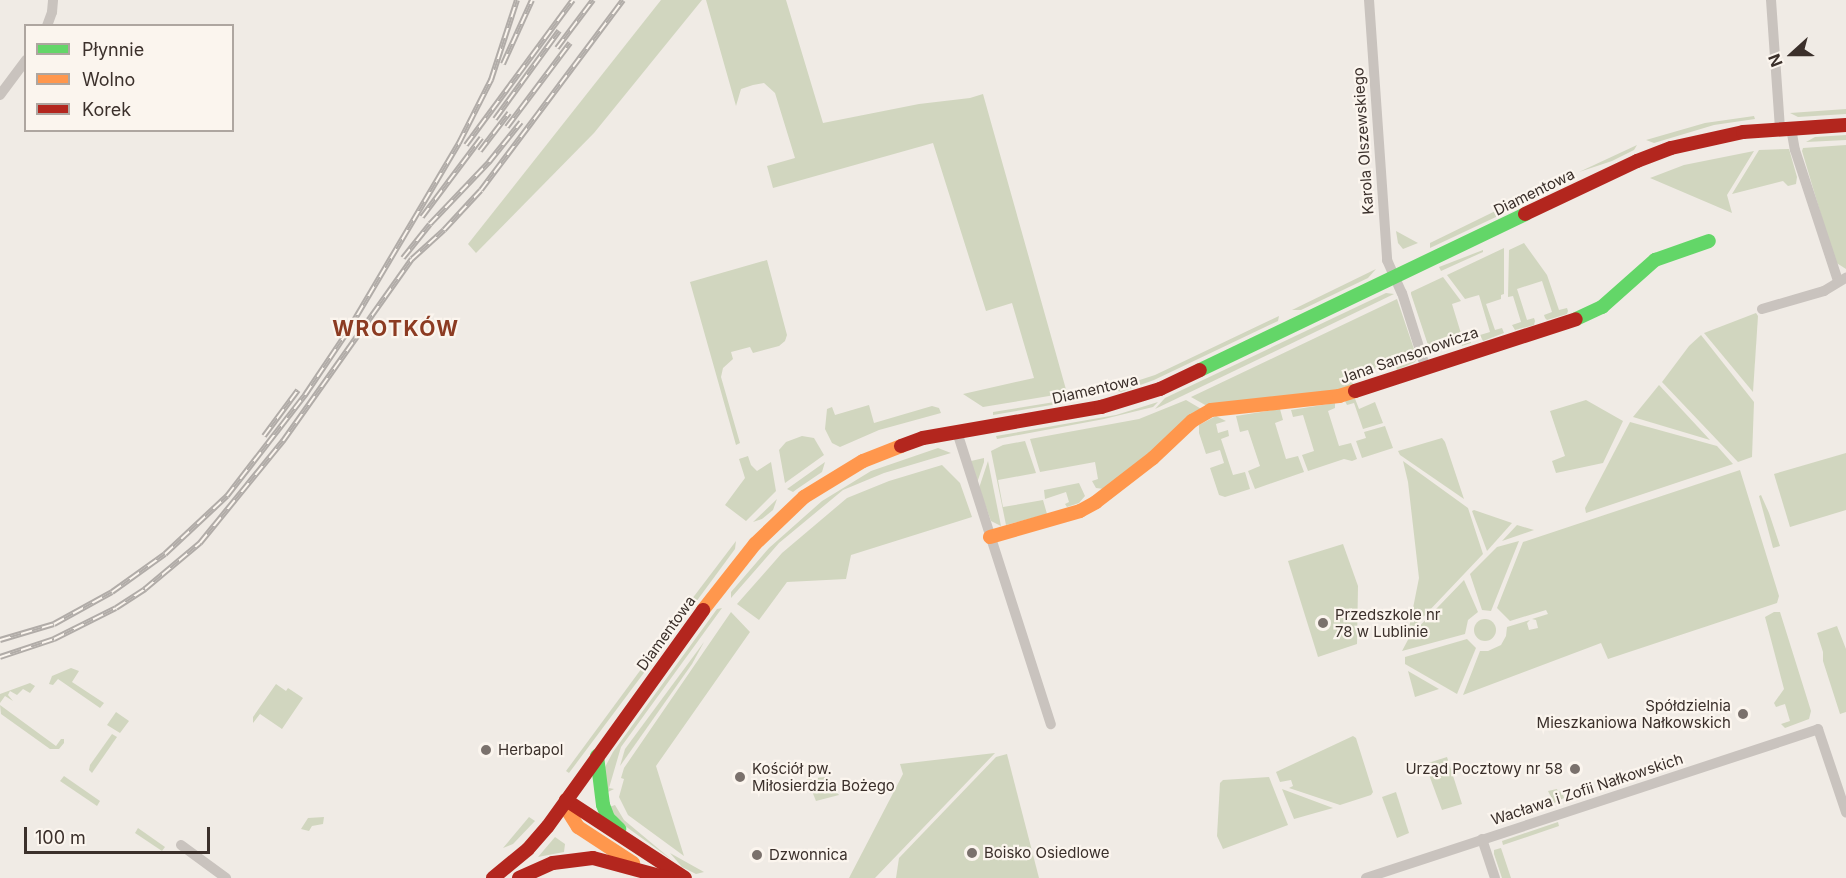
<!DOCTYPE html>
<html>
<head>
<meta charset="utf-8">
<style>
  body { margin:0 }
  #map { position:relative; width:1846px; height:878px; overflow:hidden; background:#f0ebe5; font-family:Inter,sans-serif }
  div>[style] { position:absolute }
  .green>* { inset:0; background:#d1d6bf }
  .round { border-radius:50% }
  .street>* { height:10px; margin:-5px; padding:0 5px; transform-origin:5px; border-radius:5px; background:#c9c3be }
  .fast>* { height:14px; margin:-7px; padding:0 7px; transform-origin:7px; border-radius:7px; background:#63d668 }
  .slow>* { height:14px; margin:-7px; padding:0 7px; transform-origin:7px; border-radius:7px; background:#ff974d }
  .jam>* { height:14px; margin:-7px; padding:0 7px; transform-origin:7px; border-radius:7px; background:#b3261e }
  .rail>* { height:6px; margin-top:-3px; transform-origin:0; background:repeating-linear-gradient(90deg,#fbf5ee 0 11px,#b1aca8 0 22px); box-sizing:border-box; border-block:2px solid #b1aca8 }
  .dots>* { width:16px; height:16px; translate:-50% -50%; box-sizing:border-box; border:3px solid #fbf5ee; border-radius:50% }
  span { translate:-50% -50%; white-space:nowrap; text-align:center; line-height:1.15; -webkit-text-stroke:4.5px #fbf5ee; paint-order:stroke }
  .street-label { font-size:15px; color:#3b302b }
  .poi-label { font-size:15px; color:#3b302b }
  .left { translate:0 -50%; text-align:left }
  .right { translate:-100% -50%; text-align:right }
  .district-label { font-size:21px; color:#8c3b22; font-weight:700; letter-spacing:1.5px }
  .legend { position:absolute; left:24px; top:24px; width:210px; height:108px; box-sizing:border-box; background:#fbf5ee; border:2px solid #aea6a0; margin:0; padding:8px 10px; list-style:none; font-size:18px; color:#3b302b }
  .legend li { display:flex; align-items:center; gap:12px; height:30px }
  .legend b { width:30px; border:2px solid #aea6a0 }
  .north { position:absolute; left:1762px; top:24px; width:60px; height:60px; -webkit-text-stroke:4px #fbf5ee; paint-order:stroke; rotate:249deg; font-size:16px; font-weight:700; line-height:24px; text-align:center; color:#3b302b }
  .north::after { content:''; display:block; margin:auto; width:21px; height:27px; background:#3b302b; clip-path:polygon(50% 0,100% 100%,50% 72%,0 100%) }
  .scale { position:absolute; left:24px; top:827px; width:186px; height:27px; box-sizing:border-box; border:3px solid #3b302b; border-top:0; padding-left:8px; font-size:18px; line-height:21px; white-space:nowrap; color:#3b302b; -webkit-text-stroke:4px #fbf5ee; paint-order:stroke }
</style>
</head>
<body>
<div id="map">
  <div class="green">
    <div style="clip-path:polygon(661px 0,702px 0,594px 133px,476px 253px,468px 244px)"></div>
    <div style="clip-path:polygon(706px 0,786px 0,823px 123px,919px 104px,970px 98px,983px 94px,1067px 393px,983px 407px,963px 394px,1034px 378px,1012px 303px,986px 311px,933px 143px,773px 188px,767px 166px,795px 158px,775px 93px,764px 83px,753px 85px,741px 89px,736px 106px)"></div>
    <div style="clip-path:polygon(1846px 109px,1846px 114px,1798px 117px,1790px 113px)"></div>
    <div style="clip-path:polygon(1754px 116px,1755px 119px,1714px 125px,1654px 143px,1646px 140px,1705px 123px)"></div>
    <div style="clip-path:polygon(1846px 135px,1846px 140px,1806px 142px,1815px 137px)"></div>
    <div style="clip-path:polygon(1637px 145px,1634px 150px,1612px 161px,1579px 172px)"></div>
    <div style="clip-path:polygon(1846px 145px,1846px 269px,1835px 262px,1802px 151px,1803px 148px)"></div>
    <div style="clip-path:polygon(1789px 149px,1797px 177px,1796px 184px,1788px 186px,1783px 181px,1732px 194px,1759px 150px)"></div>
    <div style="clip-path:polygon(1754px 151px,1727px 195px,1732px 213px,1650px 178px,1684px 165px)"></div>
    <div style="clip-path:polygon(1530px 194px,1515px 208px,1430px 248px,1430px 243px)"></div>
    <div style="clip-path:polygon(1396px 231px,1418px 243px,1403px 249px,1398px 243px)"></div>
    <div style="clip-path:polygon(1524px 243px,1547px 275px,1559px 310px,1567px 308px,1568px 311px,1567px 314px,1547px 320px,1545px 318px,1544px 315px,1552px 312px,1542px 281px,1517px 289px,1527px 320px,1534px 318px,1535px 321px,1534px 325px,1515px 330px,1512px 325px,1521px 322px,1513px 296px,1508px 297px,1509px 250px)"></div>
    <div style="clip-path:polygon(1504px 248px,1504px 294px,1501px 295px,1501px 299px,1486px 304px,1495px 330px,1502px 328px,1504px 333px,1483px 341px,1480px 335px,1490px 332px,1479px 295px,1465px 299px,1447px 275px)"></div>
    <div style="clip-path:polygon(1483px 250px,1483px 252px,1441px 271px,1439px 267px)"></div>
    <div style="clip-path:polygon(767px 260px,787px 335px,785px 341px,779px 346px,753px 353px,750px 347px,731px 352px,733px 359px,723px 368px,721px 377px,740px 443px,736px 445px,690px 282px)"></div>
    <div style="clip-path:polygon(1376px 269px,1368px 278px,1301px 310px,1292px 310px)"></div>
    <div style="clip-path:polygon(1443px 277px,1461px 301px,1452px 304px,1463px 340px,1470px 338px,1471px 343px,1462px 346px,1459px 338px,1442px 344px,1445px 351px,1428px 345px,1411px 294px,1411px 292px)"></div>
    <div style="clip-path:polygon(1386px 293px,1394px 294px,1155px 409px,1165px 398px)"></div>
    <div style="clip-path:polygon(1397px 299px,1417px 358px,1415px 362px,1397px 370px,1394px 362px,1350px 377px,1353px 385px,1333px 391px,1207px 406px,1191px 397px)"></div>
    <div style="clip-path:polygon(1756px 313px,1758px 316px,1753px 392px,1704px 333px)"></div>
    <div style="clip-path:polygon(1279px 316px,1278px 321px,1154px 380px,1121px 392px,1112px 389px,1155px 375px)"></div>
    <div style="clip-path:polygon(1701px 335px,1754px 402px,1752px 457px,1738px 462px,1662px 382px,1689px 346px)"></div>
    <div style="clip-path:polygon(1659px 385px,1710px 440px,1633px 417px)"></div>
    <div style="clip-path:polygon(1354px 396px,1359px 409px,1375px 402px,1383px 423px,1363px 429px,1354px 403px,1347px 405px,1345px 401px)"></div>
    <div style="clip-path:polygon(1067px 400px,1063px 403px,993px 415px,993px 412px)"></div>
    <div style="clip-path:polygon(1186px 400px,1203px 410px,1104px 489px,1096px 488px,1092px 481px,1098px 479px,1095px 462px,1040px 472px,1030px 439px,1139px 419px)"></div>
    <div style="clip-path:polygon(1586px 400px,1623px 421px,1603px 463px,1556px 473px,1552px 461px,1565px 456px,1550px 411px)"></div>
    <div style="clip-path:polygon(1158px 402px,1153px 407px,1104px 419px,997px 439px,996px 436px,1116px 415px)"></div>
    <div style="clip-path:polygon(1335px 403px,1335px 408px,1328px 411px,1339px 446px,1351px 443px,1357px 459px,1352px 461px,1344px 459px,1308px 471px,1302px 455px,1314px 451px,1303px 415px,1293px 417px,1291px 410px)"></div>
    <div style="clip-path:polygon(869px 405px,874px 423px,932px 406px,939px 408px,941px 413px,879px 430px,840px 447px,832px 443px,825px 429px,827px 409px,832px 407px,835px 415px)"></div>
    <div style="clip-path:polygon(1280px 409px,1283px 420px,1275px 423px,1286px 459px,1298px 456px,1304px 472px,1255px 489px,1248px 471px,1260px 466px,1248px 430px,1240px 432px,1236px 416px)"></div>
    <div style="clip-path:polygon(1216px 416px,1226px 421px,1216px 424px,1218px 433px,1228px 430px,1229px 436px,1221px 439px,1233px 475px,1245px 472px,1250px 489px,1225px 497px,1219px 495px,1210px 468px,1224px 463px,1220px 450px,1206px 454px,1199px 433px,1199px 425px)"></div>
    <div style="clip-path:polygon(1630px 422px,1717px 446px,1733px 464px,1586px 513px,1585px 508px)"></div>
    <div style="clip-path:polygon(1385px 426px,1393px 448px,1362px 458px,1356px 441px,1366px 438px,1364px 432px)"></div>
    <div style="clip-path:polygon(802px 436px,814px 438px,824px 455px,785px 483px,779px 450px,786px 442px)"></div>
    <div style="clip-path:polygon(1442px 438px,1445px 442px,1464px 499px,1400px 455px,1398px 451px)"></div>
    <div style="clip-path:polygon(1025px 441px,1036px 473px,998px 480px,1003px 507px,1043px 500px,1047px 514px,1006px 525px,991px 451px,1003px 445px)"></div>
    <div style="clip-path:polygon(938px 448px,951px 453px,884px 473px,843px 490px,779px 543px,731px 598px,731px 592px,769px 548px,822px 501px,871px 471px)"></div>
    <div style="clip-path:polygon(1846px 453px,1846px 510px,1790px 527px,1774px 474px)"></div>
    <div style="clip-path:polygon(748px 456px,751px 465px,757px 471px,771px 462px,776px 491px,746px 521px,725px 505px,745px 478px,739px 459px)"></div>
    <div style="clip-path:polygon(984px 458px,984px 462px,977px 483px,971px 461px)"></div>
    <div style="clip-path:polygon(988px 461px,1001px 526px,991px 521px,979px 488px)"></div>
    <div style="clip-path:polygon(1403px 461px,1468px 508px,1483px 554px,1408px 633px,1419px 578px,1408px 482px)"></div>
    <div style="clip-path:polygon(825px 462px,822px 472px,797px 489px,793px 492px,787px 489px)"></div>
    <div style="clip-path:polygon(942px 465px,960px 483px,972px 517px,851px 555px,846px 579px,787px 582px,759px 620px,737px 604px,782px 553px,847px 498px,889px 481px)"></div>
    <div style="clip-path:polygon(1740px 470px,1779px 596px,1777px 603px,1608px 659px,1601px 643px,1463px 695px,1480px 651px,1488px 651px,1501px 645px,1506px 636px,1507px 627px,1530px 620px,1527px 623px,1529px 630px,1538px 628px,1536px 620px,1532px 619px,1548px 614px,1546px 610px,1510px 621px,1497px 608px,1523px 542px)"></div>
    <div style="clip-path:polygon(1079px 483px,1085px 496px,1079px 503px,1067px 507px,1065px 504px,1069px 502px,1066px 492px,1045px 499px,1044px 490px)"></div>
    <div style="clip-path:polygon(1761px 495px,1769px 513px,1780px 546px,1773px 548px,1759px 496px)"></div>
    <div style="clip-path:polygon(777px 499px,773px 510px,762px 519px,753px 522px)"></div>
    <div style="clip-path:polygon(1474px 510px,1512px 523px,1487px 551px,1472px 511px)"></div>
    <div style="clip-path:polygon(1517px 525px,1534px 530px,1502px 541px)"></div>
    <div style="clip-path:polygon(736px 541px,735px 549px,690px 610px,679px 616px)"></div>
    <div style="clip-path:polygon(1519px 541px,1491px 611px,1482px 610px,1470px 574px,1497px 547px)"></div>
    <div style="clip-path:polygon(1343px 544px,1358px 586px,1357px 644px,1318px 657px,1288px 561px)"></div>
    <div style="clip-path:polygon(1464px 580px,1478px 612px,1468px 620px,1465px 634px,1402px 651px,1410px 636px)"></div>
    <div style="clip-path:polygon(722px 608px,621px 747px,609px 788px,614px 789px,604px 794px,604px 769px,613px 752px,717px 609px)"></div>
    <div style="clip-path:polygon(731px 612px,750px 632px,656px 766px,684px 856px,628px 815px,619px 797px,624px 779px,621px 778px,624px 768px)"></div>
    <div style="clip-path:polygon(1774px 612px,1780px 612px,1811px 711px,1809px 719px,1785px 728px,1781px 724px,1790px 721px,1785px 704px,1776px 707px,1774px 703px,1784px 689px,1765px 617px)"></div>
    <div class="round" style="left:1474px;top:619px;width:22px;height:22px"></div>
    <div style="clip-path:polygon(1837px 626px,1846px 649px,1846px 712px,1840px 714px,1823px 661px,1823px 652px,1817px 633px)"></div>
    <div style="clip-path:polygon(667px 634px,667px 642px,569px 773px,566px 771px)"></div>
    <div style="clip-path:polygon(1467px 639px,1476px 648px,1457px 694px,1405px 664px,1405px 657px)"></div>
    <div style="clip-path:polygon(704px 642px,692px 664px,620px 766px,625px 749px)"></div>
    <div style="clip-path:polygon(71px 668px,79px 671px,72px 682px,104px 703px,100px 708px,58px 679px,53px 685px,49px 684px,52px 676px)"></div>
    <div style="clip-path:polygon(1408px 671px,1439px 689px,1415px 697px)"></div>
    <div style="clip-path:polygon(30px 683px,35px 686px,30px 693px,23px 689px,17px 695px,10px 691px,8px 695px,13px 701px,5px 696px,0 703px,0 694px)"></div>
    <div style="clip-path:polygon(276px 684px,286px 691px,288px 688px,303px 698px,282px 729px,260px 714px,253px 723px,253px 717px)"></div>
    <div style="clip-path:polygon(0 705px,56px 746px,61px 739px,64px 739px,64px 743px,59px 749px,50px 749px,1px 714px)"></div>
    <div style="clip-path:polygon(116px 712px,129px 721px,120px 733px,107px 725px)"></div>
    <div style="clip-path:polygon(112px 734px,117px 737px,92px 773px,89px 770px,90px 765px)"></div>
    <div style="clip-path:polygon(1353px 736px,1356px 738px,1373px 792px,1371px 795px,1340px 805px,1289px 788px,1293px 786px,1291px 780px,1280px 782px,1276px 772px)"></div>
    <div style="clip-path:polygon(995px 753px,875px 878px,849px 878px,903px 774px,900px 764px)"></div>
    <div style="clip-path:polygon(1007px 754px,1039px 878px,896px 878px,899px 858px,996px 757px)"></div>
    <div style="clip-path:polygon(1447px 757px,1462px 804px,1442px 810px,1425px 764px)"></div>
    <div style="clip-path:polygon(64px 776px,100px 801px,97px 806px,60px 781px)"></div>
    <div style="clip-path:polygon(825px 777px,839px 795px,816px 801px,807px 779px)"></div>
    <div style="clip-path:polygon(1269px 777px,1288px 825px,1223px 849px,1217px 836px,1220px 783px,1223px 780px)"></div>
    <div style="clip-path:polygon(1282px 789px,1333px 808px,1294px 819px)"></div>
    <div style="clip-path:polygon(1557px 789px,1558px 792px,1562px 791px,1564px 798px,1554px 803px,1548px 791px)"></div>
    <div style="clip-path:polygon(1396px 792px,1409px 833px,1397px 838px,1382px 797px)"></div>
    <div style="clip-path:polygon(615px 805px,624px 820px,672px 860px,621px 823px,609px 807px)"></div>
    <div style="clip-path:polygon(324px 817px,323px 824px,312px 826px,309px 831px,301px 829px,308px 818px)"></div>
    <div style="clip-path:polygon(529px 817px,535px 821px,513px 844px,503px 848px)"></div>
    <div style="clip-path:polygon(1558px 822px,1559px 826px,1503px 845px,1502px 841px)"></div>
    <div style="clip-path:polygon(138px 828px,165px 847px,162px 851px,135px 833px)"></div>
    <div style="clip-path:polygon(555px 837px,565px 844px,564px 852px,538px 857px)"></div>
    <div style="clip-path:polygon(1501px 848px,1511px 878px,1502px 878px,1494px 854px,1494px 850px)"></div>
    <div style="clip-path:polygon(670px 853px,704px 872px,696px 874px,682px 867px)"></div>
  </div>
  <div class="street">
    <div style="left:1369px;top:0;width:261px;rotate:86deg"></div>
    <div style="left:1387px;top:260px;width:36px;rotate:66deg"></div>
    <div style="left:1402px;top:293px;width:77px;rotate:72.5deg"></div>
    <div style="left:1771px;top:0;width:129px;rotate:86deg"></div>
    <div style="left:47px;top:26px;width:15px;rotate:-70deg"></div>
    <div style="left:52px;top:12px;width:12px;rotate:-85deg"></div>
    <div style="left:0;top:95px;width:44px;rotate:-53.4deg"></div>
    <div style="left:1791px;top:128px;width:22px;rotate:80deg"></div>
    <div style="left:1795px;top:150px;width:138px;rotate:71.8deg"></div>
    <div style="left:1762px;top:309px;width:65px;rotate:-16.2deg"></div>
    <div style="left:1824px;top:291px;width:26px;rotate:-31deg"></div>
    <div style="left:957px;top:432px;width:307px;rotate:72.2deg"></div>
    <div style="left:1482px;top:839px;width:41px;rotate:71.6deg"></div>
    <div style="left:181px;top:845px;width:56px;rotate:36.3deg"></div>
    <div style="left:1366px;top:878px;width:476px;rotate:-18.2deg"></div>
    <div style="left:1818px;top:729px;width:88px;rotate:71.4deg"></div>
  </div>
  <div class="fast">
    <div style="left:1576px;top:319px;width:29px;rotate:-25deg"></div>
    <div style="left:1602px;top:307px;width:71px;rotate:-41.6deg"></div>
    <div style="left:1655px;top:260px;width:57px;rotate:-19.4deg"></div>
    <div style="left:1200px;top:370px;width:361px;rotate:-25.6deg"></div>
    <div style="left:597px;top:756px;width:49px;rotate:83deg"></div>
    <div style="left:603px;top:805px;width:14px;rotate:69deg"></div>
    <div style="left:608px;top:818px;width:16px;rotate:45deg"></div>
  </div>
  <div class="slow">
    <div style="left:990px;top:537px;width:94px;rotate:-16.1deg"></div>
    <div style="left:1080px;top:511px;width:18px;rotate:-29deg"></div>
    <div style="left:1096px;top:502px;width:72px;rotate:-37.7deg"></div>
    <div style="left:1153px;top:458px;width:54px;rotate:-43.5deg"></div>
    <div style="left:1192px;top:421px;width:22px;rotate:-30deg"></div>
    <div style="left:1211px;top:410px;width:129px;rotate:-6.2deg"></div>
    <div style="left:1339px;top:396px;width:17px;rotate:-17deg"></div>
    <div style="left:703px;top:610px;width:84px;rotate:-51.8deg"></div>
    <div style="left:755px;top:544px;width:68px;rotate:-43.8deg"></div>
    <div style="left:804px;top:497px;width:69px;rotate:-31.4deg"></div>
    <div style="left:863px;top:461px;width:41px;rotate:-21.5deg"></div>
    <div style="left:566px;top:800px;width:11px;rotate:80deg"></div>
    <div style="left:568px;top:811px;width:19px;rotate:58deg"></div>
    <div style="left:578px;top:827px;width:66px;rotate:33.2deg"></div>
  </div>
  <div class="jam">
    <div style="left:1525px;top:214px;width:124px;rotate:-25.3deg"></div>
    <div style="left:1637px;top:161px;width:36px;rotate:-21deg"></div>
    <div style="left:1671px;top:148px;width:74px;rotate:-12.5deg"></div>
    <div style="left:1743px;top:132px;width:103px;rotate:-3.9deg"></div>
    <div style="left:1355px;top:391px;width:232px;rotate:-18deg"></div>
    <div style="left:901px;top:446px;width:23px;rotate:-20deg"></div>
    <div style="left:923px;top:438px;width:181px;rotate:-9.9deg"></div>
    <div style="left:1101px;top:407px;width:62px;rotate:-17deg"></div>
    <div style="left:1160px;top:389px;width:44px;rotate:-25.4deg"></div>
    <div style="left:566px;top:800px;width:142px;rotate:33.2deg"></div>
    <div style="left:493px;top:878px;width:45px;rotate:-39.6deg"></div>
    <div style="left:528px;top:849px;width:30px;rotate:-49deg"></div>
    <div style="left:548px;top:826px;width:266px;rotate:-54.3deg"></div>
    <div style="left:519px;top:878px;width:37px;rotate:-24deg"></div>
    <div style="left:553px;top:863px;width:40px;rotate:-7.1deg"></div>
    <div style="left:593px;top:858px;width:77px;rotate:15.1deg"></div>
  </div>
  <div class="rail">
    <div style="left:557px;top:48px;width:60px;rotate:-53.1deg"></div>
    <div style="left:503px;top:64px;width:70px;rotate:-65.6deg"></div>
    <div style="left:495px;top:119px;width:109px;rotate:-54deg"></div>
    <div style="left:507px;top:127px;width:105px;rotate:-53.1deg"></div>
    <div style="left:466px;top:145px;width:180px;rotate:-53.6deg"></div>
    <div style="left:480px;top:151px;width:48px;rotate:-52.7deg"></div>
    <div style="left:422px;top:217px;width:99px;rotate:-53.2deg"></div>
    <div style="left:403px;top:258px;width:43px;rotate:-51.5deg"></div>
    <div style="left:430px;top:224px;width:86px;rotate:-46.4deg"></div>
    <div style="left:489px;top:162px;width:51px;rotate:-51.3deg"></div>
    <div style="left:264px;top:436px;width:57px;rotate:-53.5deg"></div>
    <div style="left:0;top:640px;width:56px;rotate:-16.5deg"></div>
    <div style="left:54px;top:624px;width:66px;rotate:-28.9deg"></div>
    <div style="left:112px;top:592px;width:65px;rotate:-35.6deg"></div>
    <div style="left:165px;top:554px;width:85px;rotate:-43.1deg"></div>
    <div style="left:227px;top:496px;width:128px;rotate:-52.3deg"></div>
    <div style="left:305px;top:395px;width:73px;rotate:-56.1deg"></div>
    <div style="left:346px;top:334px;width:222px;rotate:-59.4deg"></div>
    <div style="left:459px;top:143px;width:71px;rotate:-63.1deg"></div>
    <div style="left:491px;top:80px;width:84px;rotate:-72deg"></div>
    <div style="left:0;top:657px;width:57px;rotate:-18.4deg"></div>
    <div style="left:54px;top:639px;width:69px;rotate:-26.6deg"></div>
    <div style="left:116px;top:608px;width:35px;rotate:-33deg"></div>
    <div style="left:145px;top:589px;width:72px;rotate:-39.9deg"></div>
    <div style="left:200px;top:543px;width:132px;rotate:-50.9deg"></div>
    <div style="left:283px;top:441px;width:223px;rotate:-54.7deg"></div>
    <div style="left:412px;top:259px;width:43px;rotate:-42.2deg"></div>
    <div style="left:444px;top:230px;width:54px;rotate:-47.2deg"></div>
    <div style="left:481px;top:190px;width:237px;rotate:-53.2deg"></div>
  </div>
  <div class="dots">
    <div style="left:1323px;top:623px;background:#7a716c"></div>
    <div style="left:1743px;top:714px;background:#7a716c"></div>
    <div style="left:486px;top:750px;background:#7a716c"></div>
    <div style="left:1575px;top:769px;background:#7a716c"></div>
    <div style="left:740px;top:777px;background:#7a716c"></div>
    <div style="left:972px;top:853px;background:#7a716c"></div>
    <div style="left:757px;top:855px;background:#7a716c"></div>
  </div>
  <div class="street-label">
    <span style="left:1363px;top:141px;rotate:-94deg">Karola Olszewskiego</span>
    <span style="left:1534px;top:192px;rotate:-26deg">Diamentowa</span>
    <span style="left:1409px;top:355px;rotate:-19deg">Jana Samsonowicza</span>
    <span style="left:1095px;top:389px;rotate:-13deg">Diamentowa</span>
    <span style="left:666px;top:633px;rotate:-54deg">Diamentowa</span>
    <span style="left:1587px;top:789px;rotate:-18deg">Wacława i Zofii Nałkowskich</span>
  </div>
  <div class="poi-label">
    <span class="left" style="left:1335px;top:623px">Przedszkole nr<br>78 w Lublinie</span>
    <span class="right" style="left:1731px;top:714px">Spółdzielnia<br>Mieszkaniowa Nałkowskich</span>
    <span class="left" style="left:498px;top:750px">Herbapol</span>
    <span class="left" style="left:752px;top:777px">Kościół pw.<br>Miłosierdzia Bożego</span>
    <span class="right" style="left:1563px;top:769px">Urząd Pocztowy nr 58</span>
    <span class="left" style="left:984px;top:853px">Boisko Osiedlowe</span>
    <span class="left" style="left:769px;top:855px">Dzwonnica</span>
  </div>
  <div class="district-label">
    <span style="left:396px;top:329px">WROTKÓW</span>
  </div>
  <ul class="legend">
  <li><b style="height:8px;background:#63d668"></b>Płynnie</li>
  <li><b style="height:8px;background:#ff974d"></b>Wolno</li>
  <li><b style="height:8px;background:#b3261e"></b>Korek</li>
  </ul>
  <div class="north">N</div>
  <div class="scale">100 m</div>
</div>
</body>
</html>
